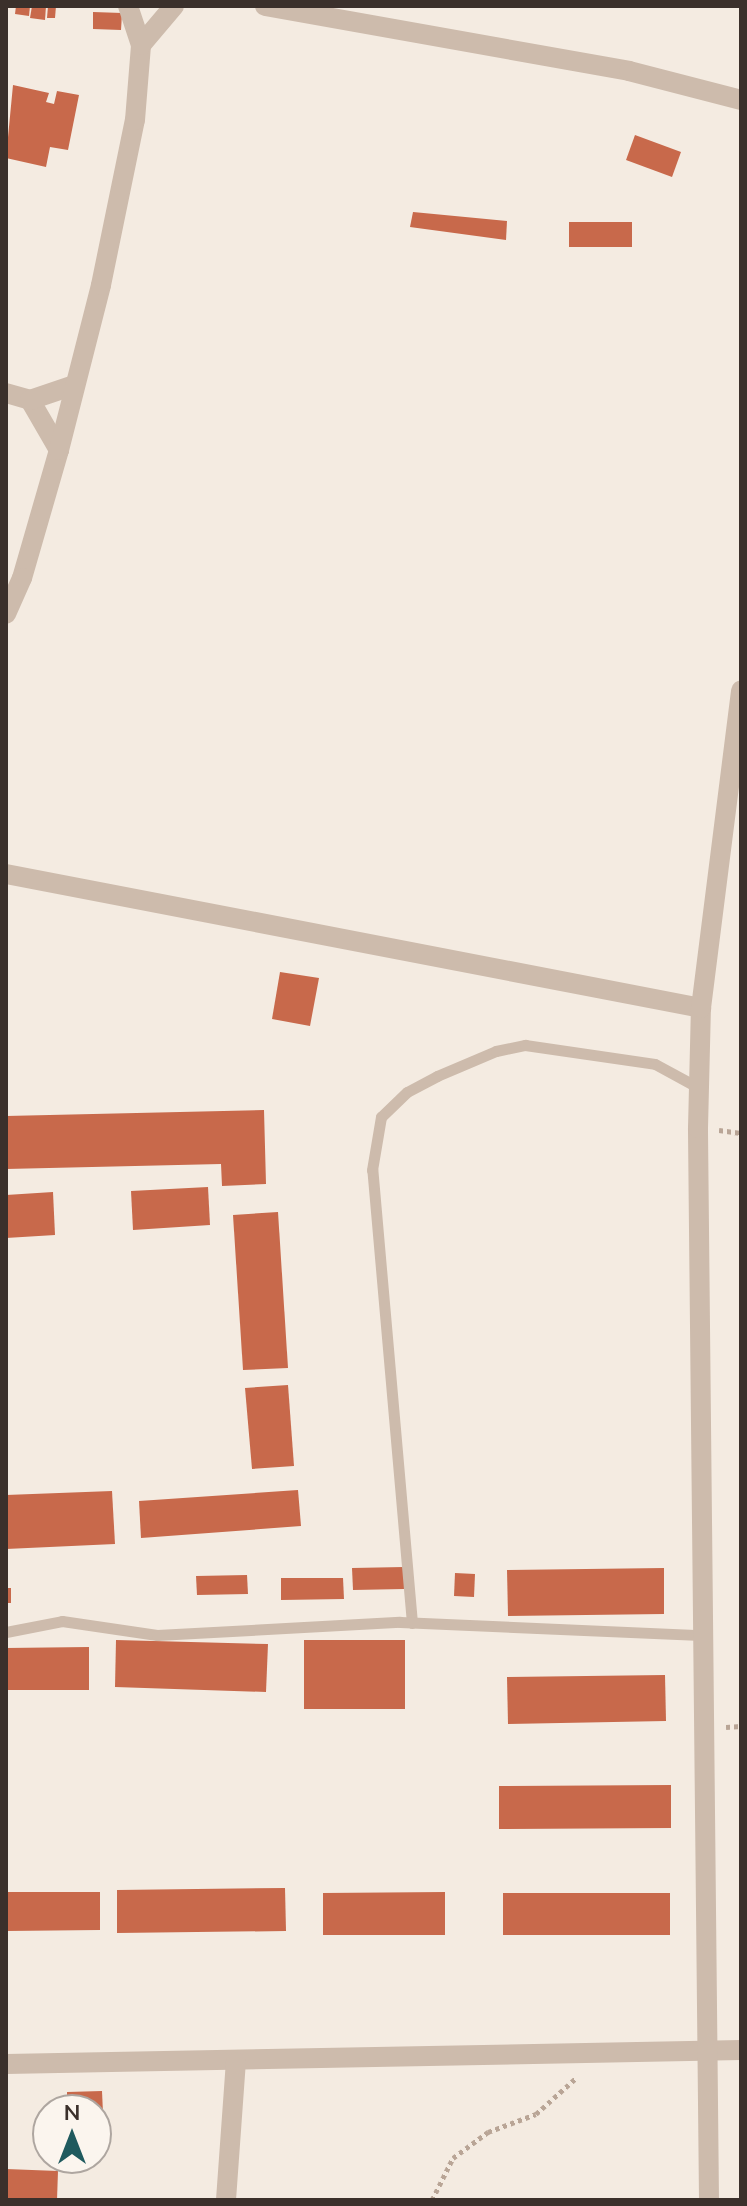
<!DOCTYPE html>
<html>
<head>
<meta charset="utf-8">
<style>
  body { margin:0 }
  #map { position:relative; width:747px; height:2206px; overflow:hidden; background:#f4ebe1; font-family:Mulish,sans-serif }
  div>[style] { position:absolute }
  .building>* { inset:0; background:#c8694b }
  .path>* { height:5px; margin-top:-2.5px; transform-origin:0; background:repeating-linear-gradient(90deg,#b9a596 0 4px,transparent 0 8px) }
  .lane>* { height:11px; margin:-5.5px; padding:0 5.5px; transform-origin:5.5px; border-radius:5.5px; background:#cdbbac }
  .street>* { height:20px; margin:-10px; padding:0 10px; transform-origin:10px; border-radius:10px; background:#cdbbac }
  span { translate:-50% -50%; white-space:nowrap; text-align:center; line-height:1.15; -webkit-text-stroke:8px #fbf5ee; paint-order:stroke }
  .frame { position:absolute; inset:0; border:8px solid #3b302b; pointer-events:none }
  .north { position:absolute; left:32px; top:2094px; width:80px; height:80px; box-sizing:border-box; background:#fbf5ee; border:2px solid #aea6a0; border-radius:50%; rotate:0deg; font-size:22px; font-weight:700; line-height:32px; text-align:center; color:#3b302b }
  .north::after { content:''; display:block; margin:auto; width:28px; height:36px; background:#1f5a5e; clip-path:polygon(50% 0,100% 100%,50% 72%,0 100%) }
</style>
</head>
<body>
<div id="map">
  <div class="building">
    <div style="clip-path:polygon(16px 6px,30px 6px,29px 16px,15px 14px)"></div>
    <div style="clip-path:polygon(32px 6px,46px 6px,45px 20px,30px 18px)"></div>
    <div style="clip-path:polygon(48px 6px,56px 6px,55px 18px,47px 18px)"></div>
    <div style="clip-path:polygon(93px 12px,122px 13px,121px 30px,93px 29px)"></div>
    <div style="clip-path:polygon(13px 85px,49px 93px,46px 102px,54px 104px,57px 91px,79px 95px,68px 150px,50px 147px,46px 167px,6px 158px)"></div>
    <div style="clip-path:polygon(635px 135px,681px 152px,672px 177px,626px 160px)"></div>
    <div style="clip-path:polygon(413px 212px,507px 221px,506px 240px,410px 227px)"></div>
    <div style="clip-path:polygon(569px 222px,632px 222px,632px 247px,569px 247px)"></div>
    <div style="clip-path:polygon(280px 972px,319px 978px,310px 1026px,272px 1019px)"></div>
    <div style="clip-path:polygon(264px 1110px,266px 1184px,222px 1186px,221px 1164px,6px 1169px,6px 1116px)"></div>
    <div style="clip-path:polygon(208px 1187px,210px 1225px,133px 1230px,131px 1191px)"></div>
    <div style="clip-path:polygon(53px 1192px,55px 1235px,6px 1238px,6px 1195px)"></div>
    <div style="clip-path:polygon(278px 1212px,288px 1368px,243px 1370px,233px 1215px)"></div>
    <div style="clip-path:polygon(288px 1385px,294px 1466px,252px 1469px,245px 1388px)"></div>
    <div style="clip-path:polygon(298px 1490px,301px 1526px,141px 1538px,139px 1501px)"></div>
    <div style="clip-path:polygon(112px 1491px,115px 1544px,6px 1549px,6px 1495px)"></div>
    <div style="clip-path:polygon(404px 1567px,404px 1589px,353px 1590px,352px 1568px)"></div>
    <div style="clip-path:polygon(664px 1568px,664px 1614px,508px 1616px,507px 1570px)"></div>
    <div style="clip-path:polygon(455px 1573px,475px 1574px,474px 1597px,454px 1596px)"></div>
    <div style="clip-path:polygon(247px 1575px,248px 1594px,197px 1595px,196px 1576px)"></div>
    <div style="clip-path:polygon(281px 1578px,343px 1578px,344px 1599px,281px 1600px)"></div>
    <div style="clip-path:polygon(6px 1588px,11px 1588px,11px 1603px,6px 1603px)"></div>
    <div style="clip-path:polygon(116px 1640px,268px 1644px,266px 1692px,115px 1687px)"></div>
    <div style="clip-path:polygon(304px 1640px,405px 1640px,405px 1709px,304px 1709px)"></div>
    <div style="clip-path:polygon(89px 1647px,89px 1690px,6px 1690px,6px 1648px)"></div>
    <div style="clip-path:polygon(665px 1675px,666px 1721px,508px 1724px,507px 1677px)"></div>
    <div style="clip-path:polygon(671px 1785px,671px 1828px,499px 1829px,499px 1786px)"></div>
    <div style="clip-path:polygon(285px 1888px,286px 1931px,117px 1933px,117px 1890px)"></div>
    <div style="clip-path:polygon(6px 1892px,100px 1892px,100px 1930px,6px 1931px)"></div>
    <div style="clip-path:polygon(445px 1892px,445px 1935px,323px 1935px,323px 1893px)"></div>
    <div style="clip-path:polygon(503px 1893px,670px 1893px,670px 1935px,503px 1935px)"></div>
    <div style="clip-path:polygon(102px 2091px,103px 2113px,67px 2110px,67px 2092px)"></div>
    <div style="clip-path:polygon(6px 2169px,58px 2171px,57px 2200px,6px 2200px)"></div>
  </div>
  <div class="path">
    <div style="left:719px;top:1130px;width:22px;rotate:8deg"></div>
    <div style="left:726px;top:1727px;width:15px;rotate:-4deg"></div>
    <div style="left:432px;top:2200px;width:47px;rotate:-63.4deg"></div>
    <div style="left:453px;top:2158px;width:44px;rotate:-36.6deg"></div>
    <div style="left:488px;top:2132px;width:51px;rotate:-20.6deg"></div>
    <div style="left:536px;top:2114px;width:54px;rotate:-42deg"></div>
  </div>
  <div class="lane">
    <div style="left:412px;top:1623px;width:455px;rotate:-95deg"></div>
    <div style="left:372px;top:1170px;width:54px;rotate:-80.4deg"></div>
    <div style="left:381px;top:1117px;width:36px;rotate:-44deg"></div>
    <div style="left:407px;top:1092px;width:34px;rotate:-28deg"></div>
    <div style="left:437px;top:1076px;width:64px;rotate:-23deg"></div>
    <div style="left:496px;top:1051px;width:30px;rotate:-12deg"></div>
    <div style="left:525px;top:1045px;width:131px;rotate:8.3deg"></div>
    <div style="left:655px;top:1064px;width:50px;rotate:28.6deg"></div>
    <div style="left:6px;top:1632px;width:57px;rotate:-11.1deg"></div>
    <div style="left:62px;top:1621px;width:96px;rotate:8.4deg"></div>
    <div style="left:157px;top:1635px;width:243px;rotate:-3.1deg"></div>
    <div style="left:400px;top:1622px;width:301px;rotate:2.5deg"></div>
  </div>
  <div class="street">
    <div style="left:265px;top:6px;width:370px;rotate:10.1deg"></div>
    <div style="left:629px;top:71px;width:116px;rotate:14.5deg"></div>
    <div style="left:141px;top:45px;width:51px;rotate:-49.8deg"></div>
    <div style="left:6px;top:393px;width:25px;rotate:16deg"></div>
    <div style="left:30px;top:400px;width:58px;rotate:59.9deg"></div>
    <div style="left:59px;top:450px;width:133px;rotate:106.1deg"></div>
    <div style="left:22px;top:578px;width:39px;rotate:114deg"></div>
    <div style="left:30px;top:400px;width:46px;rotate:-18.8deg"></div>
    <div style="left:59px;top:450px;width:170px;rotate:-75.7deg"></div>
    <div style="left:101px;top:285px;width:168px;rotate:-78.4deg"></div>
    <div style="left:135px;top:120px;width:75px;rotate:-85.4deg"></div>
    <div style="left:141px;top:45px;width:41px;rotate:-108.4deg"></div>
    <div style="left:6px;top:874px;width:708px;rotate:10.91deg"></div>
    <div style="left:6px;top:2064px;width:735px;rotate:-1.09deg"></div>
    <div style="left:226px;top:2200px;width:138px;rotate:-85.9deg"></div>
    <div style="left:709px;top:2200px;width:1072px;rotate:-90.59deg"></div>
    <div style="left:698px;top:1128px;width:120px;rotate:-88.6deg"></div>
    <div style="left:701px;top:1008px;width:320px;rotate:-82.8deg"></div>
  </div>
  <div class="frame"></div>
  <div class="north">N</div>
</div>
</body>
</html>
